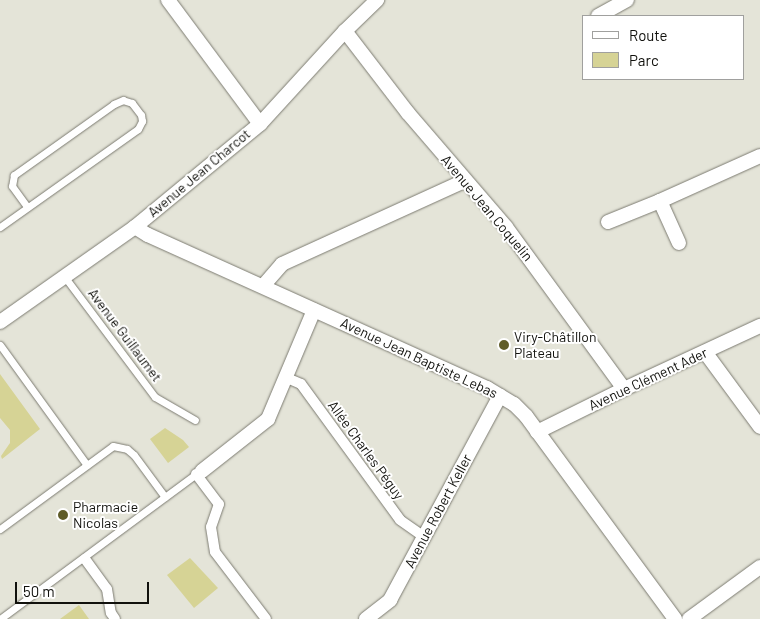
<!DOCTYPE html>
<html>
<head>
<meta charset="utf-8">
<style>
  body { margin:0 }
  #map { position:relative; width:760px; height:619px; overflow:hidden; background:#e4e4d8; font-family:Barlow,sans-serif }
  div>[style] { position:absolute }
  .green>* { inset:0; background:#d6d395 }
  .roads { filter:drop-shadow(0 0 1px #7c7b71) drop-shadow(0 0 1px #7c7b71) }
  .service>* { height:7px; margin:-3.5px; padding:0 3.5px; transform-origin:3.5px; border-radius:3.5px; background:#fff }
  .pedestrian>* { height:10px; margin:-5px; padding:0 5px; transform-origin:5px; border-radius:5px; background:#fff }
  .minor>* { height:14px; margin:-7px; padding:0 7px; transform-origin:7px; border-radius:7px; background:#fff }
  .dots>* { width:14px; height:14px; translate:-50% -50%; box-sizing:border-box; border:2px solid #fff; border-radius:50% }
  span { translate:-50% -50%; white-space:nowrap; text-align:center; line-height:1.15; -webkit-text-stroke:4px #fff; paint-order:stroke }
  .street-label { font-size:14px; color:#11110d }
  .poi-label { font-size:14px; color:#11110d }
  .left { translate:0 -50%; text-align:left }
  .legend { position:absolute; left:582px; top:15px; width:162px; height:65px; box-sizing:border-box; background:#fff; border:1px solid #a0a09e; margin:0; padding:6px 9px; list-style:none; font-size:15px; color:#11110d }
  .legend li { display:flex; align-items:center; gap:10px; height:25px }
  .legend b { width:25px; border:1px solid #a0a09e }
  .scale { position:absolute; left:15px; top:582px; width:134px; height:22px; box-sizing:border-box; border:2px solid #11110d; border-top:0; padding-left:6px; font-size:15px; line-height:18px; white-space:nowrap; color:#11110d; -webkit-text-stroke:4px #fff; paint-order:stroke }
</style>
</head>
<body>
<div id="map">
  <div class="green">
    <div style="clip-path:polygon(0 374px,40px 429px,2px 459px,1px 456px,10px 443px,10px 430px,0 418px)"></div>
    <div style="clip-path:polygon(165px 428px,183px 440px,189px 447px,168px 463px,150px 439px)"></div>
    <div style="clip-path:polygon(190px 558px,218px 588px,194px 608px,167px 575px)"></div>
    <div style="clip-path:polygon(79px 605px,89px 619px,60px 619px)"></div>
  </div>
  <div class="roads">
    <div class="service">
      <div style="left:0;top:227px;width:169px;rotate:-35.4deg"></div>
      <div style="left:138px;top:129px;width:9px;rotate:-63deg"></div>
      <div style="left:142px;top:121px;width:6px;rotate:-99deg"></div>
      <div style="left:141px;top:115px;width:15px;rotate:-127deg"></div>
      <div style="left:132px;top:103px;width:9px;rotate:-162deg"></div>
      <div style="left:123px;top:100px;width:10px;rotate:156deg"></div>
      <div style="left:114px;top:104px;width:123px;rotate:144.6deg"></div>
      <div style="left:14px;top:175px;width:11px;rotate:100deg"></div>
      <div style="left:12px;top:186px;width:26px;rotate:54deg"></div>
      <div style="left:64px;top:276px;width:151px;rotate:53.1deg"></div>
      <div style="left:155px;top:397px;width:46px;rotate:29.9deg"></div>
      <div style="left:0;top:345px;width:148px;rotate:54.1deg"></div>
      <div style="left:0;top:529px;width:140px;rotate:-36.3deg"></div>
      <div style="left:113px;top:446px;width:14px;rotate:12deg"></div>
      <div style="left:127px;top:449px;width:9px;rotate:41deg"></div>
      <div style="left:134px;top:455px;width:52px;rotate:53.6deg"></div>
      <div style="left:0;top:619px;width:247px;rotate:-36.5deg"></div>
    </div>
    <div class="pedestrian">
      <div style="left:287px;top:378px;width:15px;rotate:23deg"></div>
      <div style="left:301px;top:384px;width:168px;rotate:53.9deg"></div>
      <div style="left:400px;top:520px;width:29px;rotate:35deg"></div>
      <div style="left:196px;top:474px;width:38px;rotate:53deg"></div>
      <div style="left:219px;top:504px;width:24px;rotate:109deg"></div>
      <div style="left:211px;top:527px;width:25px;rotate:81deg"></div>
      <div style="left:215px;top:552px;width:84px;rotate:52.7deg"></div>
      <div style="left:85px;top:559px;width:37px;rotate:54deg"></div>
      <div style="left:107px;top:589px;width:24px;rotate:81deg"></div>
      <div style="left:111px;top:613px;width:7px;rotate:56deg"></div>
    </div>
    <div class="minor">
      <div style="left:168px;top:0;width:154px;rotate:53.4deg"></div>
      <div style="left:598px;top:16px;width:33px;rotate:-29deg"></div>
      <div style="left:345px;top:31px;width:103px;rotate:52.5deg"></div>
      <div style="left:408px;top:113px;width:150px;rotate:49.3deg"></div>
      <div style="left:506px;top:227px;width:200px;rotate:53.9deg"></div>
      <div style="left:660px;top:201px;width:46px;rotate:65.7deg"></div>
      <div style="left:608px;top:222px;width:56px;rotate:-22deg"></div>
      <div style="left:660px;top:201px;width:110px;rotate:-24.2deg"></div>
      <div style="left:135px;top:227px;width:15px;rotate:32deg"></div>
      <div style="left:148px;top:235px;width:372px;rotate:24.3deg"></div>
      <div style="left:487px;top:388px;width:31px;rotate:31deg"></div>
      <div style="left:514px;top:404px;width:17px;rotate:45deg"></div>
      <div style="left:526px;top:416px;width:252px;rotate:53.7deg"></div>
      <div style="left:263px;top:286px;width:29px;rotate:-49deg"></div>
      <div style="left:282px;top:264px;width:200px;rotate:-24.5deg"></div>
      <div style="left:0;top:322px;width:165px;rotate:-35.1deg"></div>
      <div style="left:135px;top:227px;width:162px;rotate:-39.5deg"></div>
      <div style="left:260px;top:124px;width:126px;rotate:-47.6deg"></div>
      <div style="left:345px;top:31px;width:45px;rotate:-44.1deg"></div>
      <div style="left:705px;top:352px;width:93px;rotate:53.7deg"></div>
      <div style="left:537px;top:432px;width:97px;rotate:-26.3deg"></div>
      <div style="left:624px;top:389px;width:150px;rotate:-24.9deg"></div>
      <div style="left:202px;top:471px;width:84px;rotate:-38.2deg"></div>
      <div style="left:268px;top:419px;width:118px;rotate:-67.1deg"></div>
      <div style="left:366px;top:619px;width:31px;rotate:-38deg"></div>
      <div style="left:390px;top:600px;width:232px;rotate:-61.7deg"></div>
      <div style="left:689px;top:619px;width:88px;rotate:-36.2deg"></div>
    </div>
  </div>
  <div class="dots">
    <div style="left:504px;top:345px;background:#5f5c29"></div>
    <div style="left:63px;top:515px;background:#5f5c29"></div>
  </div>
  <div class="street-label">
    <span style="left:199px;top:173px;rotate:-40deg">Avenue Jean Charcot</span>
    <span style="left:487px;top:208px;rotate:50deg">Avenue Jean Coquelin</span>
    <span style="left:125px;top:335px;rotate:53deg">Avenue Guillaumet</span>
    <span style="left:419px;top:358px;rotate:25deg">Avenue Jean Baptiste Lebas</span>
    <span style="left:648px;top:379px;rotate:-25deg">Avenue Clément Ader</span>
    <span style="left:366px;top:450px;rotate:54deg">Allée Charles Péguy</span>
    <span style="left:438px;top:511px;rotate:-62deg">Avenue Robert Keller</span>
  </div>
  <div class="poi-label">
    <span class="left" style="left:514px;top:345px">Viry-Châtillon<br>Plateau</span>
    <span class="left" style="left:73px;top:515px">Pharmacie<br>Nicolas</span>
  </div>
  <ul class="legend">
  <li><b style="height:6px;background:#fff"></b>Route</li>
  <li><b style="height:14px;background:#d6d395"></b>Parc</li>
  </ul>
  <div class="scale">50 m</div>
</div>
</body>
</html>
